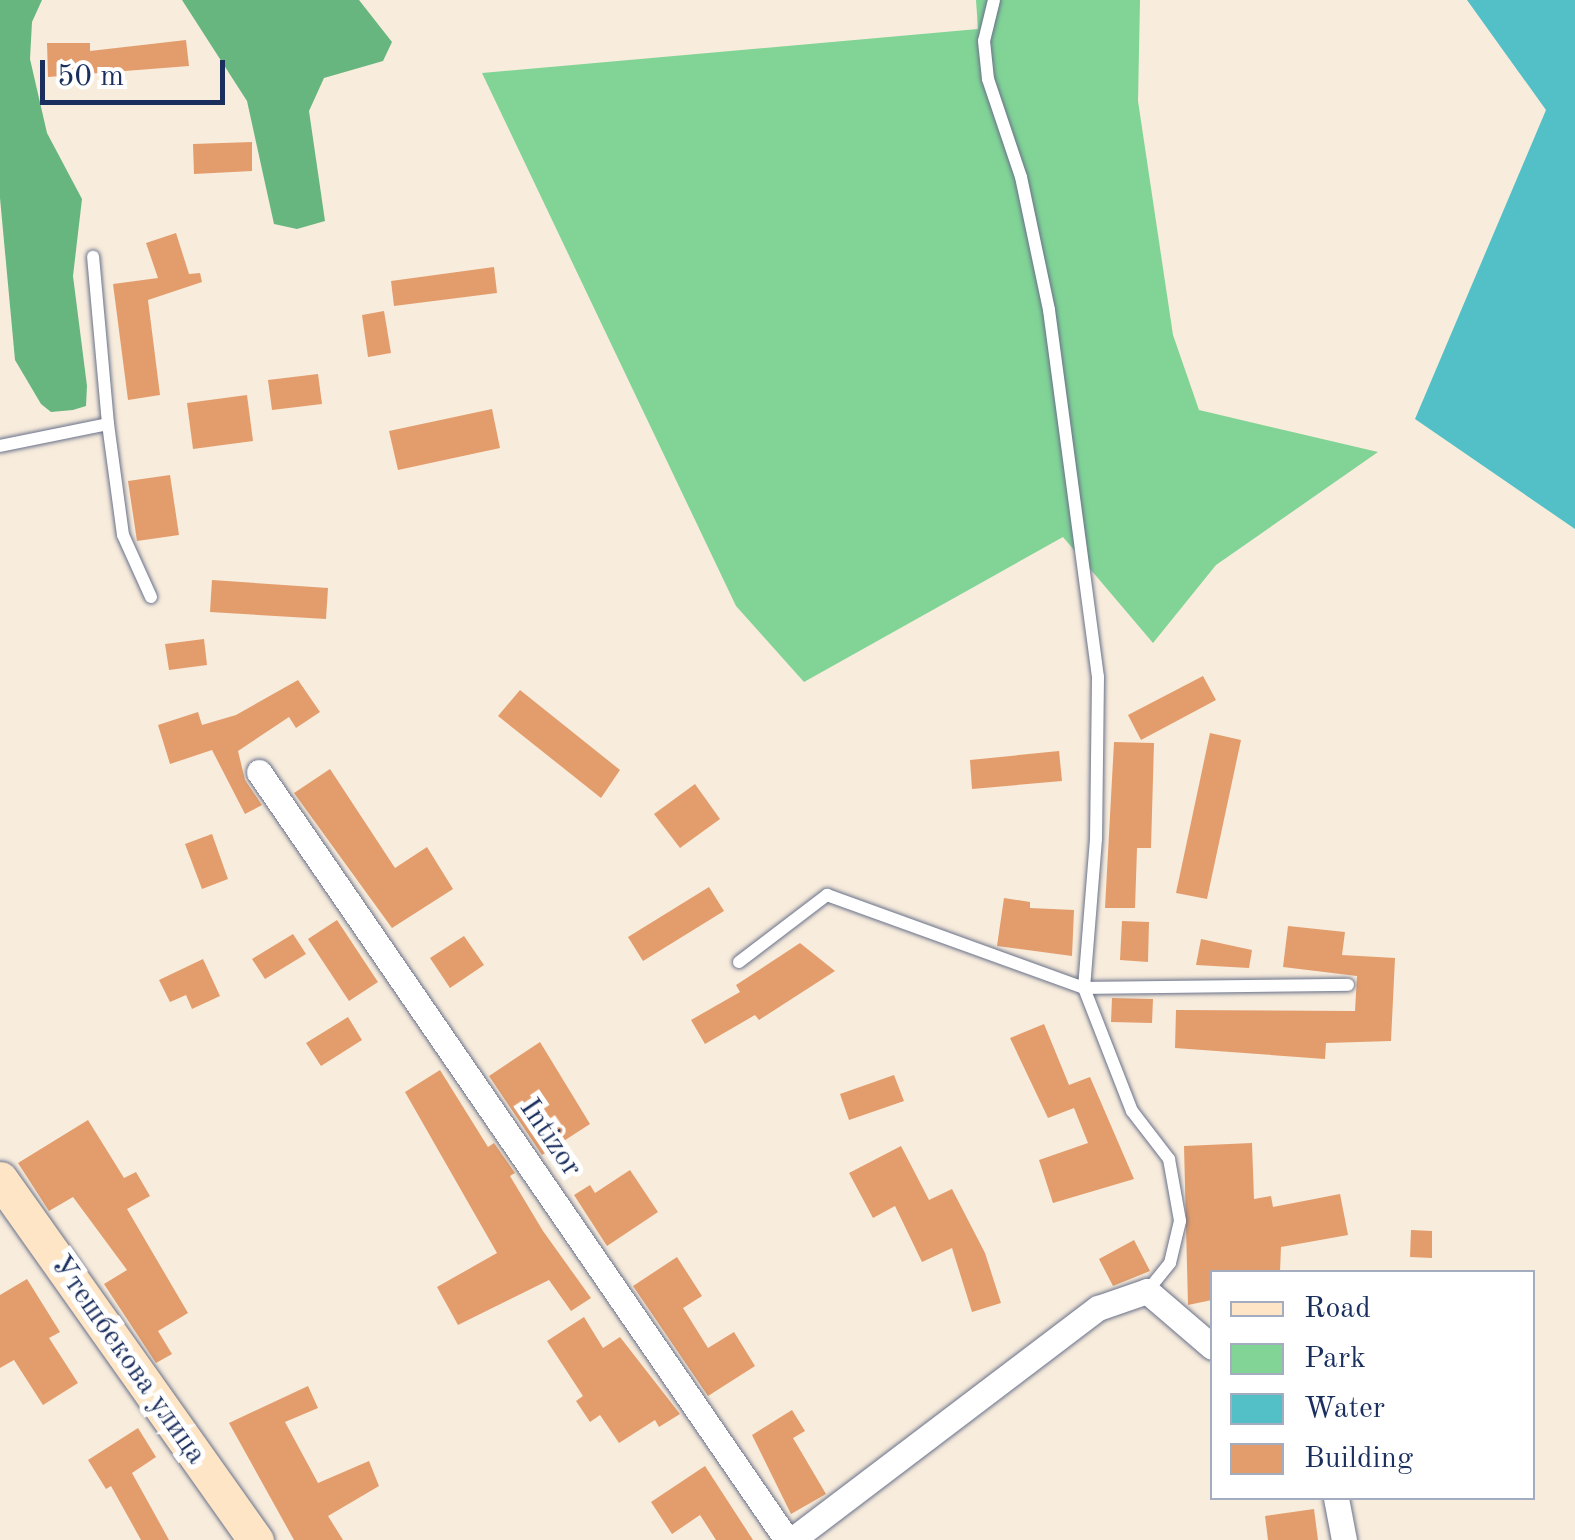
<!DOCTYPE html>
<html>
<head>
<meta charset="utf-8">
<style>
  body { margin:0 }
  #map { position:relative; width:1575px; height:1540px; overflow:hidden; background:#f8ecdc; font-family:"Old Standard TT",serif }
  div>[style] { position:absolute }
  .green>* { inset:0; background:#81d496 }
  .forest>* { inset:0; background:#68b67f }
  .water>* { inset:0; background:#52c0c6 }
  .building>* { inset:0; background:#e39d6c }
  .roads { filter:drop-shadow(0 0 2px #68718a) drop-shadow(0 0 2px #68718a) }
  .lane>* { height:12px; margin:-6px; padding:0 6px; transform-origin:6px; border-radius:6px; background:#fff }
  .street>* { height:25px; margin:-12.5px; padding:0 12.5px; transform-origin:12.5px; border-radius:12.5px; background:#fff }
  .secondary>* { height:35px; margin:-17.5px; padding:0 17.5px; transform-origin:17.5px; border-radius:17.5px; background:#fde5c5 }
  span { translate:-50% -50%; white-space:nowrap; text-align:center; line-height:1.15; -webkit-text-stroke:10px #fff; paint-order:stroke }
  .street-label { font-size:30px; color:#1b2f5e }
  .legend { position:absolute; left:1210px; top:1270px; width:325px; height:230px; box-sizing:border-box; background:#fff; border:2px solid #a4acbf; margin:0; padding:12px 18px; list-style:none; font-size:30px; color:#1b2f5e }
  .legend li { display:flex; align-items:center; gap:20px; height:50px }
  .legend b { width:50px; border:2px solid #a4acbf }
  .scale { position:absolute; left:40px; top:60px; width:185px; height:45px; box-sizing:border-box; border:5px solid #1b2f5e; border-top:0; padding-left:12px; font-size:30px; line-height:35px; white-space:nowrap; color:#1b2f5e; -webkit-text-stroke:8px #fff; paint-order:stroke }
</style>
</head>
<body>
<div id="map">
  <div class="green">
    <div style="clip-path:polygon(976px 0,1140px 0,1138px 101px,1173px 335px,1199px 410px,1378px 452px,1216px 565px,1153px 643px,1063px 537px,804px 682px,736px 606px,482px 73px,978px 29px)"></div>
  </div>
  <div class="forest">
    <div style="clip-path:polygon(0 0,42px 0,32px 22px,30px 59px,47px 133px,82px 199px,73px 276px,87px 386px,86px 406px,73px 410px,51px 412px,41px 404px,15px 360px,0 198px)"></div>
    <div style="clip-path:polygon(182px 0,359px 0,392px 42px,383px 61px,324px 78px,309px 111px,325px 221px,297px 229px,274px 224px,247px 101px)"></div>
  </div>
  <div class="water">
    <div style="clip-path:polygon(1467px 0,1575px 0,1575px 529px,1415px 419px,1546px 110px)"></div>
  </div>
  <div class="building">
    <div style="clip-path:polygon(186px 40px,189px 66px,48px 77px,47px 43px,90px 43px,90px 51px)"></div>
    <div style="clip-path:polygon(252px 142px,252px 171px,194px 174px,193px 144px)"></div>
    <div style="clip-path:polygon(176px 233px,189px 274px,200px 273px,202px 282px,148px 300px,160px 395px,128px 400px,113px 284px,158px 278px,146px 243px)"></div>
    <div style="clip-path:polygon(494px 267px,497px 293px,394px 306px,391px 281px)"></div>
    <div style="clip-path:polygon(384px 311px,391px 353px,368px 357px,362px 315px)"></div>
    <div style="clip-path:polygon(318px 374px,322px 404px,272px 410px,268px 380px)"></div>
    <div style="clip-path:polygon(247px 395px,253px 441px,193px 449px,187px 403px)"></div>
    <div style="clip-path:polygon(492px 409px,500px 448px,398px 470px,389px 431px)"></div>
    <div style="clip-path:polygon(170px 475px,179px 535px,137px 541px,128px 481px)"></div>
    <div style="clip-path:polygon(212px 580px,328px 588px,326px 619px,210px 612px)"></div>
    <div style="clip-path:polygon(204px 639px,207px 665px,169px 670px,165px 644px)"></div>
    <div style="clip-path:polygon(1203px 676px,1216px 700px,1141px 740px,1128px 715px)"></div>
    <div style="clip-path:polygon(298px 680px,320px 712px,296px 728px,289px 717px,238px 751px,245px 780px,262px 805px,245px 814px,212px 750px,170px 764px,158px 725px,198px 712px,202px 725px,236px 715px)"></div>
    <div style="clip-path:polygon(520px 690px,620px 770px,601px 798px,498px 716px)"></div>
    <div style="clip-path:polygon(1210px 733px,1241px 740px,1207px 899px,1176px 893px)"></div>
    <div style="clip-path:polygon(1114px 742px,1154px 743px,1151px 848px,1137px 848px,1135px 908px,1105px 908px)"></div>
    <div style="clip-path:polygon(1059px 751px,1062px 781px,972px 789px,970px 760px)"></div>
    <div style="clip-path:polygon(330px 769px,395px 868px,427px 847px,453px 889px,392px 928px,294px 793px)"></div>
    <div style="clip-path:polygon(695px 784px,720px 819px,680px 848px,654px 814px)"></div>
    <div style="clip-path:polygon(212px 834px,228px 879px,202px 889px,185px 844px)"></div>
    <div style="clip-path:polygon(709px 887px,724px 911px,643px 961px,628px 937px)"></div>
    <div style="clip-path:polygon(1004px 898px,1030px 902px,1030px 908px,1074px 910px,1072px 956px,997px 946px)"></div>
    <div style="clip-path:polygon(337px 920px,378px 982px,349px 1001px,308px 939px)"></div>
    <div style="clip-path:polygon(1122px 921px,1149px 922px,1148px 962px,1120px 960px)"></div>
    <div style="clip-path:polygon(1288px 926px,1345px 932px,1342px 955px,1395px 958px,1391px 1041px,1326px 1043px,1325px 1059px,1175px 1048px,1176px 1010px,1355px 1011px,1357px 976px,1283px 967px)"></div>
    <div style="clip-path:polygon(293px 934px,306px 954px,265px 979px,252px 959px)"></div>
    <div style="clip-path:polygon(464px 936px,484px 965px,450px 988px,430px 958px)"></div>
    <div style="clip-path:polygon(1201px 939px,1252px 950px,1249px 968px,1196px 965px)"></div>
    <div style="clip-path:polygon(800px 943px,835px 971px,759px 1020px,755px 1015px,705px 1044px,691px 1020px,740px 992px,736px 985px)"></div>
    <div style="clip-path:polygon(203px 959px,220px 996px,192px 1009px,186px 995px,170px 1002px,159px 980px)"></div>
    <div style="clip-path:polygon(1112px 998px,1153px 999px,1152px 1023px,1111px 1022px)"></div>
    <div style="clip-path:polygon(348px 1017px,362px 1040px,321px 1066px,306px 1043px)"></div>
    <div style="clip-path:polygon(1044px 1024px,1069px 1085px,1090px 1077px,1134px 1179px,1053px 1203px,1039px 1160px,1088px 1143px,1074px 1108px,1048px 1118px,1010px 1038px)"></div>
    <div style="clip-path:polygon(540px 1042px,590px 1124px,542px 1155px,489px 1076px)"></div>
    <div style="clip-path:polygon(440px 1070px,488px 1147px,494px 1143px,515px 1173px,510px 1176px,543px 1231px,591px 1298px,571px 1311px,549px 1280px,458px 1325px,437px 1287px,497px 1253px,405px 1092px)"></div>
    <div style="clip-path:polygon(894px 1075px,904px 1101px,849px 1120px,840px 1094px)"></div>
    <div style="clip-path:polygon(88px 1120px,124px 1178px,136px 1172px,150px 1196px,127px 1209px,188px 1313px,158px 1331px,172px 1354px,156px 1363px,104px 1284px,127px 1270px,73px 1197px,49px 1211px,18px 1163px)"></div>
    <div style="clip-path:polygon(1252px 1143px,1254px 1199px,1271px 1196px,1273px 1207px,1340px 1194px,1348px 1235px,1281px 1247px,1280px 1272px,1212px 1272px,1212px 1300px,1188px 1305px,1184px 1146px)"></div>
    <div style="clip-path:polygon(901px 1146px,929px 1200px,952px 1189px,985px 1253px,1001px 1303px,972px 1312px,952px 1248px,922px 1262px,895px 1206px,873px 1218px,849px 1173px)"></div>
    <div style="clip-path:polygon(630px 1170px,658px 1212px,607px 1246px,574px 1195px,590px 1185px,595px 1193px)"></div>
    <div style="clip-path:polygon(1411px 1230px,1432px 1231px,1432px 1258px,1410px 1257px)"></div>
    <div style="clip-path:polygon(1134px 1240px,1150px 1271px,1113px 1286px,1099px 1259px)"></div>
    <div style="clip-path:polygon(677px 1257px,702px 1296px,683px 1308px,708px 1348px,734px 1332px,755px 1366px,708px 1396px,633px 1286px)"></div>
    <div style="clip-path:polygon(27px 1279px,60px 1332px,49px 1338px,78px 1383px,43px 1405px,14px 1360px,0 1368px,0 1295px)"></div>
    <div style="clip-path:polygon(584px 1317px,603px 1348px,620px 1337px,680px 1414px,659px 1427px,655px 1420px,619px 1443px,600px 1415px,590px 1422px,576px 1401px,583px 1396px,547px 1341px)"></div>
    <div style="clip-path:polygon(308px 1386px,318px 1408px,285px 1422px,318px 1483px,369px 1461px,379px 1486px,328px 1516px,343px 1540px,294px 1540px,229px 1423px)"></div>
    <div style="clip-path:polygon(792px 1410px,805px 1431px,793px 1438px,826px 1494px,791px 1514px,752px 1435px)"></div>
    <div style="clip-path:polygon(138px 1428px,156px 1457px,132px 1473px,169px 1540px,141px 1540px,111px 1486px,106px 1489px,88px 1460px)"></div>
    <div style="clip-path:polygon(705px 1466px,753px 1540px,716px 1540px,700px 1515px,672px 1534px,651px 1502px)"></div>
    <div style="clip-path:polygon(1314px 1509px,1318px 1540px,1268px 1540px,1265px 1516px)"></div>
  </div>
  <div class="roads">
    <div class="lane">
      <div style="left:994px;top:0;width:42px;rotate:103.7deg"></div>
      <div style="left:984px;top:41px;width:38px;rotate:84deg"></div>
      <div style="left:988px;top:79px;width:103px;rotate:71.4deg"></div>
      <div style="left:1021px;top:177px;width:136px;rotate:78.1deg"></div>
      <div style="left:1049px;top:310px;width:370px;rotate:82.4deg"></div>
      <div style="left:1098px;top:677px;width:162px;rotate:90.7deg"></div>
      <div style="left:1096px;top:839px;width:149px;rotate:94.6deg"></div>
      <div style="left:1084px;top:988px;width:132px;rotate:68.7deg"></div>
      <div style="left:1132px;top:1111px;width:61px;rotate:52.4deg"></div>
      <div style="left:1169px;top:1159px;width:63px;rotate:79.9deg"></div>
      <div style="left:1180px;top:1221px;width:43px;rotate:103.4deg"></div>
      <div style="left:1170px;top:1263px;width:36px;rotate:129deg"></div>
      <div style="left:108px;top:424px;width:112px;rotate:82.3deg"></div>
      <div style="left:123px;top:535px;width:68px;rotate:65.7deg"></div>
      <div style="left:0;top:446px;width:110px;rotate:-11.5deg"></div>
      <div style="left:108px;top:424px;width:168px;rotate:-95.1deg"></div>
      <div style="left:739px;top:962px;width:111px;rotate:-37.3deg"></div>
      <div style="left:827px;top:895px;width:273px;rotate:19.9deg"></div>
      <div style="left:1084px;top:988px;width:264px;rotate:-0.7deg"></div>
    </div>
    <div class="street">
      <div style="left:259px;top:772px;width:932px;rotate:55.49deg"></div>
      <div style="left:1336px;top:1498px;width:43px;rotate:79.2deg"></div>
      <div style="left:792px;top:1540px;width:384px;rotate:-37.2deg"></div>
      <div style="left:1098px;top:1308px;width:52px;rotate:-19.1deg"></div>
      <div style="left:1147px;top:1291px;width:86px;rotate:40.7deg"></div>
    </div>
    <div class="secondary">
      <div style="left:0;top:1179px;width:443px;rotate:54.7deg"></div>
    </div>
  </div>
  <div class="street-label">
    <span style="left:550px;top:1138px;rotate:56deg">Intizor</span>
    <span style="left:128px;top:1360px;rotate:55deg">Утешбекова улица</span>
  </div>
  <ul class="legend">
  <li><b style="height:12px;background:#fde5c5"></b>Road</li>
  <li><b style="height:28px;background:#81d496"></b>Park</li>
  <li><b style="height:28px;background:#52c0c6"></b>Water</li>
  <li><b style="height:28px;background:#e39d6c"></b>Building</li>
  </ul>
  <div class="scale">50 m</div>
</div>
</body>
</html>
